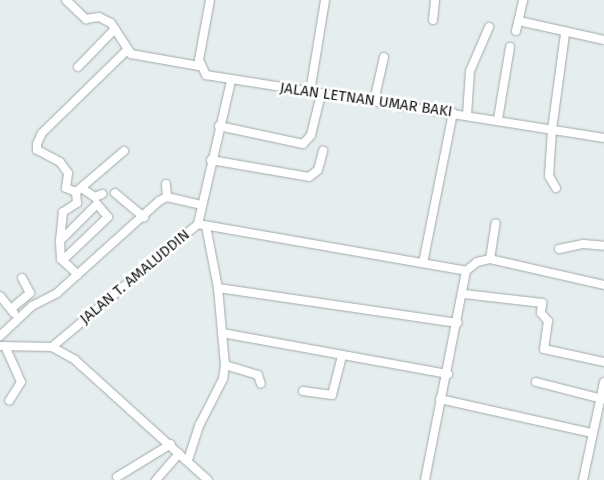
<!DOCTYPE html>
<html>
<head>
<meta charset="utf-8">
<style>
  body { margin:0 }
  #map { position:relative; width:604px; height:480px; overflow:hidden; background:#e5edee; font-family:"Fira Sans",sans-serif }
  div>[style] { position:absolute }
  .roads { filter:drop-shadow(0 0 1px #a2a9aa) drop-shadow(0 0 1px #a2a9aa) }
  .minor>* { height:8px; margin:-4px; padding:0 4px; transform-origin:4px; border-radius:4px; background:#fff }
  span { translate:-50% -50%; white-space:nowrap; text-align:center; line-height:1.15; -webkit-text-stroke:5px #fff; paint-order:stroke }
  .street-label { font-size:15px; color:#141717 }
</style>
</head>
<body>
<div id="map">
  <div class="roads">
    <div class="minor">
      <div style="left:66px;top:0;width:28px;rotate:44deg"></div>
      <div style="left:86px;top:19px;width:13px;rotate:-9deg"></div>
      <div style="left:99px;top:17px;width:13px;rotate:27deg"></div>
      <div style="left:111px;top:23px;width:37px;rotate:57deg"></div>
      <div style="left:131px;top:54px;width:69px;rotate:10deg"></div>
      <div style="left:210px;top:0;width:61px;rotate:100.4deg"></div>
      <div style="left:199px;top:60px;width:17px;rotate:65deg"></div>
      <div style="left:206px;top:75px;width:403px;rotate:9deg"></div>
      <div style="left:433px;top:20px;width:20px;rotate:-84deg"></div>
      <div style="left:519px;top:21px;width:87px;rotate:12.6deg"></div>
      <div style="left:516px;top:31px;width:32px;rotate:-77deg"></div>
      <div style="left:78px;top:67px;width:53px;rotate:-45.8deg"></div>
      <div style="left:310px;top:92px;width:93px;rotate:-80.7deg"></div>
      <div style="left:374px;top:101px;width:45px;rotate:-77.2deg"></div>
      <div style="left:467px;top:115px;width:44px;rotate:-86.1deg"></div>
      <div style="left:470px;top:71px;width:48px;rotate:-66.6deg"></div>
      <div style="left:498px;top:119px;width:73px;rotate:-80.5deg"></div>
      <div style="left:219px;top:126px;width:86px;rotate:12.1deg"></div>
      <div style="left:303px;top:144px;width:12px;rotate:-48deg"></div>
      <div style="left:311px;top:135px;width:42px;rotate:-76.3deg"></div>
      <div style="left:124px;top:151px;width:63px;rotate:139.5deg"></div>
      <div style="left:76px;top:192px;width:11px;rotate:-158deg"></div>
      <div style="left:66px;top:188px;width:15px;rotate:-82deg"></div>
      <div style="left:68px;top:173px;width:14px;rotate:-126deg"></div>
      <div style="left:60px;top:162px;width:26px;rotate:-152deg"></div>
      <div style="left:37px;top:150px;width:6px;rotate:-90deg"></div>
      <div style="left:37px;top:144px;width:12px;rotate:-66deg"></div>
      <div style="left:42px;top:133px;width:117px;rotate:-44.3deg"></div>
      <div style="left:211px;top:160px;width:99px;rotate:9.8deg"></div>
      <div style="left:309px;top:177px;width:11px;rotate:-38deg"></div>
      <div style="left:318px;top:170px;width:20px;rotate:-75deg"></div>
      <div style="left:166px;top:184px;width:13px;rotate:86deg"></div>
      <div style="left:556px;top:188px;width:14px;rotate:-120deg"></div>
      <div style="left:549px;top:176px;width:46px;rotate:-86.3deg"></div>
      <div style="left:552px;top:130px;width:97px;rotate:-82.3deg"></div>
      <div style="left:83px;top:189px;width:14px;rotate:34deg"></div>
      <div style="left:95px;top:197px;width:8px;rotate:-23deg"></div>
      <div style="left:76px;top:192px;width:11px;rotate:85deg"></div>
      <div style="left:77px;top:203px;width:17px;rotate:147deg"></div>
      <div style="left:63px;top:212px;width:29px;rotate:96deg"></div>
      <div style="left:60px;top:241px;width:18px;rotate:87deg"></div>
      <div style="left:61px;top:259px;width:23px;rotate:43deg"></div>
      <div style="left:115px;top:193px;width:38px;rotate:40deg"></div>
      <div style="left:198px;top:224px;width:272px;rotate:9.9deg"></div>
      <div style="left:60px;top:241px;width:52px;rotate:-45deg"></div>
      <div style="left:97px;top:204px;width:17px;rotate:50deg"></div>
      <div style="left:108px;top:217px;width:62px;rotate:136.3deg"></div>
      <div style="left:559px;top:249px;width:25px;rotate:-12deg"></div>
      <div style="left:583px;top:244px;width:21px;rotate:5deg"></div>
      <div style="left:490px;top:259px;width:36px;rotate:-81deg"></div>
      <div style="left:423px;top:263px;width:153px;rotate:-78.7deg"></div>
      <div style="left:218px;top:288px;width:242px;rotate:8.3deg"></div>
      <div style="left:464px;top:294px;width:79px;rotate:6.6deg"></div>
      <div style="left:542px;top:303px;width:10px;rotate:96deg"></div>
      <div style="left:541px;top:313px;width:11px;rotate:49deg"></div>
      <div style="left:548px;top:321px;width:28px;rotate:98deg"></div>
      <div style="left:544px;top:349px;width:61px;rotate:12.2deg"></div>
      <div style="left:0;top:296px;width:22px;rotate:51deg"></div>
      <div style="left:11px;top:309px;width:25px;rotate:-40deg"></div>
      <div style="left:30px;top:293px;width:17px;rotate:-118deg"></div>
      <div style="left:222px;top:333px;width:230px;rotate:10.3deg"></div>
      <div style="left:0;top:336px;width:44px;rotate:-43.2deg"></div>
      <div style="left:32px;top:306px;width:28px;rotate:-27deg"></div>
      <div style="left:57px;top:293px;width:137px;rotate:-42deg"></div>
      <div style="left:159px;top:201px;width:9px;rotate:-27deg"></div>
      <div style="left:167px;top:197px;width:36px;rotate:13deg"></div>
      <div style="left:0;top:346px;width:52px;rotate:1.1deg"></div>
      <div style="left:52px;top:347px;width:26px;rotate:29deg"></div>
      <div style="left:75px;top:360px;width:179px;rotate:42.1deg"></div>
      <div style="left:5px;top:346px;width:39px;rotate:66deg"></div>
      <div style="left:21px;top:382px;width:22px;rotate:122deg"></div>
      <div style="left:52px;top:347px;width:191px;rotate:-40.1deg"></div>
      <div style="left:198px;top:224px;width:147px;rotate:-77deg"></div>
      <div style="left:225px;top:365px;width:34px;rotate:17deg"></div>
      <div style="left:258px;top:375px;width:9px;rotate:72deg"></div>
      <div style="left:536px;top:382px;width:68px;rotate:14.4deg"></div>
      <div style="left:303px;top:391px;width:29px;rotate:8deg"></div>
      <div style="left:332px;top:395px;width:40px;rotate:-75.6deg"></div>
      <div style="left:440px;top:399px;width:156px;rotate:12.6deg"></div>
      <div style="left:188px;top:460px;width:38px;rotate:-72deg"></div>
      <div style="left:200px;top:424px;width:51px;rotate:-62.9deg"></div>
      <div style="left:223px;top:379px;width:14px;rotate:-82deg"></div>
      <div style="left:225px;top:365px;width:77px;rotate:-95.2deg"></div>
      <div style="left:218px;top:288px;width:63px;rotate:-101deg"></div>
      <div style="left:117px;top:477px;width:63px;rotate:-31.4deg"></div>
      <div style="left:156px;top:480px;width:35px;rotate:-49deg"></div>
      <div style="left:425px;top:480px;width:213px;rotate:-78.9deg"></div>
      <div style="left:466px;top:271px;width:14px;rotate:-39deg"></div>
      <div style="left:477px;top:262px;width:13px;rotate:-13deg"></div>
      <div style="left:490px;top:259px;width:117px;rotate:12.8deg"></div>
      <div style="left:583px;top:480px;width:100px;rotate:-77.9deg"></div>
    </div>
  </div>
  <div class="street-label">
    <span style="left:366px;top:100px;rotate:8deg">JALAN LETNAN UMAR BAKI</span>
    <span style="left:135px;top:277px;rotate:-40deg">JALAN T. AMALUDDIN</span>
  </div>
</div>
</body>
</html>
